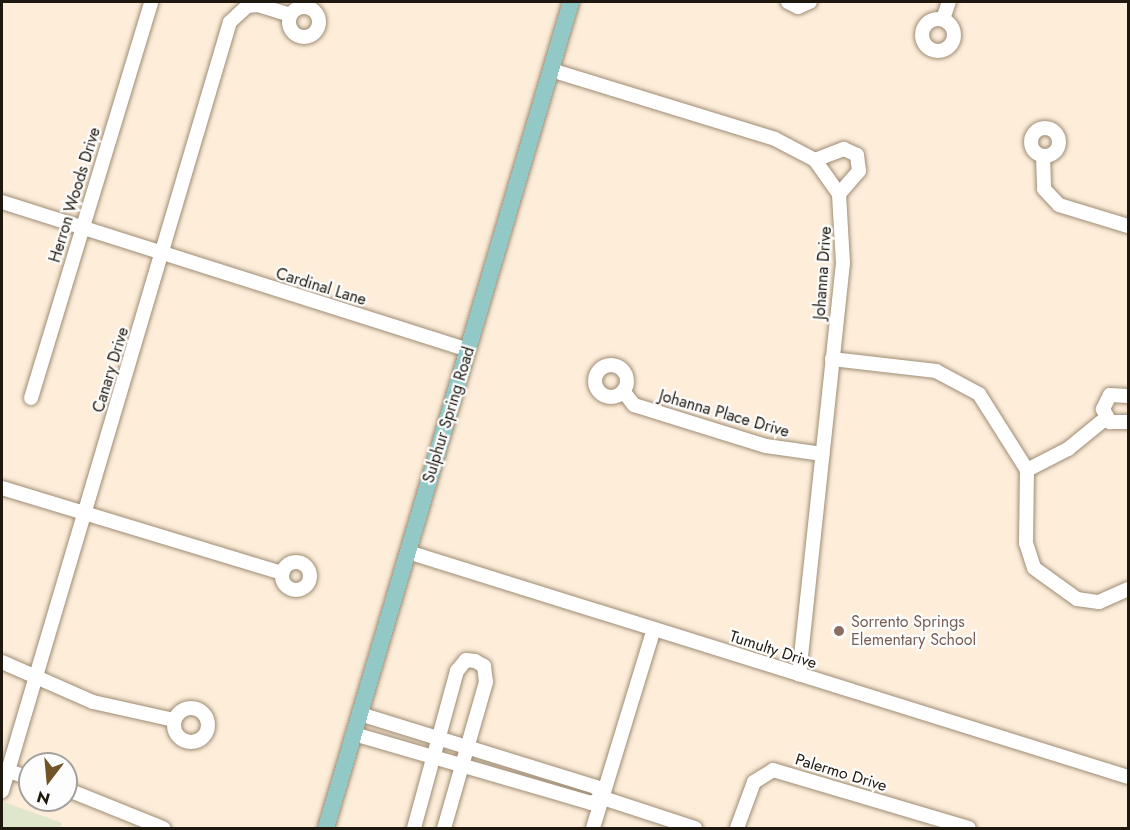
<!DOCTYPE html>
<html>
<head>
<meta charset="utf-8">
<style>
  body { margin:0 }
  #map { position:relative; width:1130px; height:830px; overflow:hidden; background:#fdedd9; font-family:Jost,sans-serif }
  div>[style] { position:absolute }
  .green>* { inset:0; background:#dfe6cc }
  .roads { filter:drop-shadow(0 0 2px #9e8c74) drop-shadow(0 0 2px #9e8c74) }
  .minor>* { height:14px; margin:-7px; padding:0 7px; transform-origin:7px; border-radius:7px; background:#fff }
  .minor>.ring { margin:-7px; padding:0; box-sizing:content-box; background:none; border:14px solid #fff; border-radius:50% }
  .major>* { height:16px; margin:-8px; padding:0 8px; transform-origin:8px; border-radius:8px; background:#92c9c7 }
  .dots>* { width:16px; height:16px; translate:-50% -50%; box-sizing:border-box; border:3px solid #fdfdfd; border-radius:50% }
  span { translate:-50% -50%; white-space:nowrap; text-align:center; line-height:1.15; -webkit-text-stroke:4.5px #fdfdfd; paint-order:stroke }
  .street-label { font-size:16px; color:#1e180e }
  .education-label { font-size:16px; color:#785e54 }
  .left { translate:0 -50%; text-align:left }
  .frame { position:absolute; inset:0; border:3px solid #1e180e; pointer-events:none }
  .north { position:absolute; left:18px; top:752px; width:60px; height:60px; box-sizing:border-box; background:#fdfdfd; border:2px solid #a4a19d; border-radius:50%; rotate:196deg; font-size:16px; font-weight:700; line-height:24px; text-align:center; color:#1e180e }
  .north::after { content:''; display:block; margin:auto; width:21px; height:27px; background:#705427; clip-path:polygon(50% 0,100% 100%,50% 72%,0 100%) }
</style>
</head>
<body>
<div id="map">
  <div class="green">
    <div style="clip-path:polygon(4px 802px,62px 823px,60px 828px,2px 828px)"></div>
  </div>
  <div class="roads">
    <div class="minor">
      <div style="left:788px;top:2px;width:11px;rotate:27deg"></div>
      <div style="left:798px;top:7px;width:13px;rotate:-23deg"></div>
      <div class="ring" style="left:289px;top:7px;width:16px;height:16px"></div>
      <div style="left:943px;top:19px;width:18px;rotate:-71deg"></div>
      <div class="ring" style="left:922px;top:19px;width:18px;height:18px"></div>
      <div style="left:551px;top:70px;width:234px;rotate:17.1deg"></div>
      <div style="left:775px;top:139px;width:45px;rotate:27.7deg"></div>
      <div style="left:815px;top:160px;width:42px;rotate:54.8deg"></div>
      <div style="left:839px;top:194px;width:69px;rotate:86.7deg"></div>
      <div style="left:843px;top:263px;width:414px;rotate:96.1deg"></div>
      <div class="ring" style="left:1031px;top:128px;width:14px;height:14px"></div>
      <div style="left:1043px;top:156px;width:33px;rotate:88deg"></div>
      <div style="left:1044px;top:189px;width:22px;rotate:47deg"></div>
      <div style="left:1059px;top:205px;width:72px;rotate:16.9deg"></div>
      <div style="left:815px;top:160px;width:31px;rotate:-21deg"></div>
      <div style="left:844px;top:149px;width:14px;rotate:25deg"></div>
      <div style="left:857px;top:155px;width:16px;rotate:83deg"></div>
      <div style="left:859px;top:171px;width:30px;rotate:131deg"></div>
      <div style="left:2px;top:202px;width:489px;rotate:17.6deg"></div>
      <div style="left:832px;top:359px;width:105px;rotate:6.6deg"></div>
      <div style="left:936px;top:371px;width:49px;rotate:28.1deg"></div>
      <div style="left:979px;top:394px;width:90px;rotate:57.7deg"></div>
      <div style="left:1027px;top:470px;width:73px;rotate:90.8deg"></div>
      <div style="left:1026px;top:543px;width:26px;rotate:72deg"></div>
      <div style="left:1034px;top:568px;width:53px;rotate:35.8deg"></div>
      <div style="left:1077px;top:599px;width:22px;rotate:8deg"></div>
      <div style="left:1099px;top:602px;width:32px;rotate:-24deg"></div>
      <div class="ring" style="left:595px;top:365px;width:18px;height:18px"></div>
      <div style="left:623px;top:391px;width:18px;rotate:52deg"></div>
      <div style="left:634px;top:405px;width:138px;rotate:17.3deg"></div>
      <div style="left:766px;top:446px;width:57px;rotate:8.1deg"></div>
      <div style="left:1128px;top:396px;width:18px;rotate:-177deg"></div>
      <div style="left:1110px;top:395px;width:16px;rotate:117deg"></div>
      <div style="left:1103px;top:409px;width:15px;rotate:62deg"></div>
      <div style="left:1110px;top:422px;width:18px"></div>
      <div style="left:31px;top:398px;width:414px;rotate:-73.1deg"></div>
      <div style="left:1027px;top:470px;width:46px;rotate:-27.1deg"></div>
      <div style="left:1068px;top:449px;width:49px;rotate:-39.2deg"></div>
      <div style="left:2px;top:488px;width:293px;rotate:16.9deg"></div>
      <div style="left:408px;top:552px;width:754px;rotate:17.35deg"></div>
      <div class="ring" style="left:282px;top:562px;width:14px;height:14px"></div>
      <div style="left:2px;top:662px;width:99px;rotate:23.7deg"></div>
      <div style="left:93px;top:702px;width:83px;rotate:12.5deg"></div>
      <div class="ring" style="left:174px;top:708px;width:20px;height:20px"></div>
      <div style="left:360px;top:714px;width:247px;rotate:17.2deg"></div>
      <div style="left:596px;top:787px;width:13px;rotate:58deg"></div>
      <div style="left:354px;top:734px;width:247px;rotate:16.2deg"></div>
      <div style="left:591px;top:803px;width:13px;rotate:-23deg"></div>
      <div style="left:603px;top:798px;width:97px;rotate:18.1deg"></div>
      <div style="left:2px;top:769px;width:29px;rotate:18deg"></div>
      <div style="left:66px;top:789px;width:105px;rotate:21.9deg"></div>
      <div style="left:2px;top:791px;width:802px;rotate:-73.49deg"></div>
      <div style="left:230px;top:22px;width:23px;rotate:-43deg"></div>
      <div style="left:247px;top:6px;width:11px;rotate:-5deg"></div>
      <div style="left:258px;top:5px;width:34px;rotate:17deg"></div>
      <div style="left:414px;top:828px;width:163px;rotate:-74.7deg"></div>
      <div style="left:457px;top:671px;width:14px;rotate:-51deg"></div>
      <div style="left:466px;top:660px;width:9px;rotate:6deg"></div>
      <div style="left:475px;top:661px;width:10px;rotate:29deg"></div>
      <div style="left:484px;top:666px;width:16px;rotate:83deg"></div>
      <div style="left:486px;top:682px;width:152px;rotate:106deg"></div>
      <div style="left:593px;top:828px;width:208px;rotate:-73deg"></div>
      <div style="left:737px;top:828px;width:49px;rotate:-69.7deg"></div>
      <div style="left:754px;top:782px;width:22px;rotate:-32deg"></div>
      <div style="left:773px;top:770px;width:204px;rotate:16.5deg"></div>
    </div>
    <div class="major">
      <div style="left:326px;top:828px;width:862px;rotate:-73.48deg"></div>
    </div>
  </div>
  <div class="dots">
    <div style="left:839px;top:631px;background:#8d6e63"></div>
  </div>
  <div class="street-label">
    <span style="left:75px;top:195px;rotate:-73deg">Herron Woods Drive</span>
    <span style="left:823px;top:273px;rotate:-86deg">Johanna Drive</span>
    <span style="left:321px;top:287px;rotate:17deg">Cardinal Lane</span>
    <span style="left:111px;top:370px;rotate:-73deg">Canary Drive</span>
    <span style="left:724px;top:414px;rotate:16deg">Johanna Place Drive</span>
    <span style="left:449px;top:415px;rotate:-73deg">Sulphur Spring Road</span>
    <span style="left:773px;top:650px;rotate:18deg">Tumulty Drive</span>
    <span style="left:841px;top:773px;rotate:17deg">Palermo Drive</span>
  </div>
  <div class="education-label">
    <span class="left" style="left:851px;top:631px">Sorrento Springs<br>Elementary School</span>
  </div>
  <div class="frame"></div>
  <div class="north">N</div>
</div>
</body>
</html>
